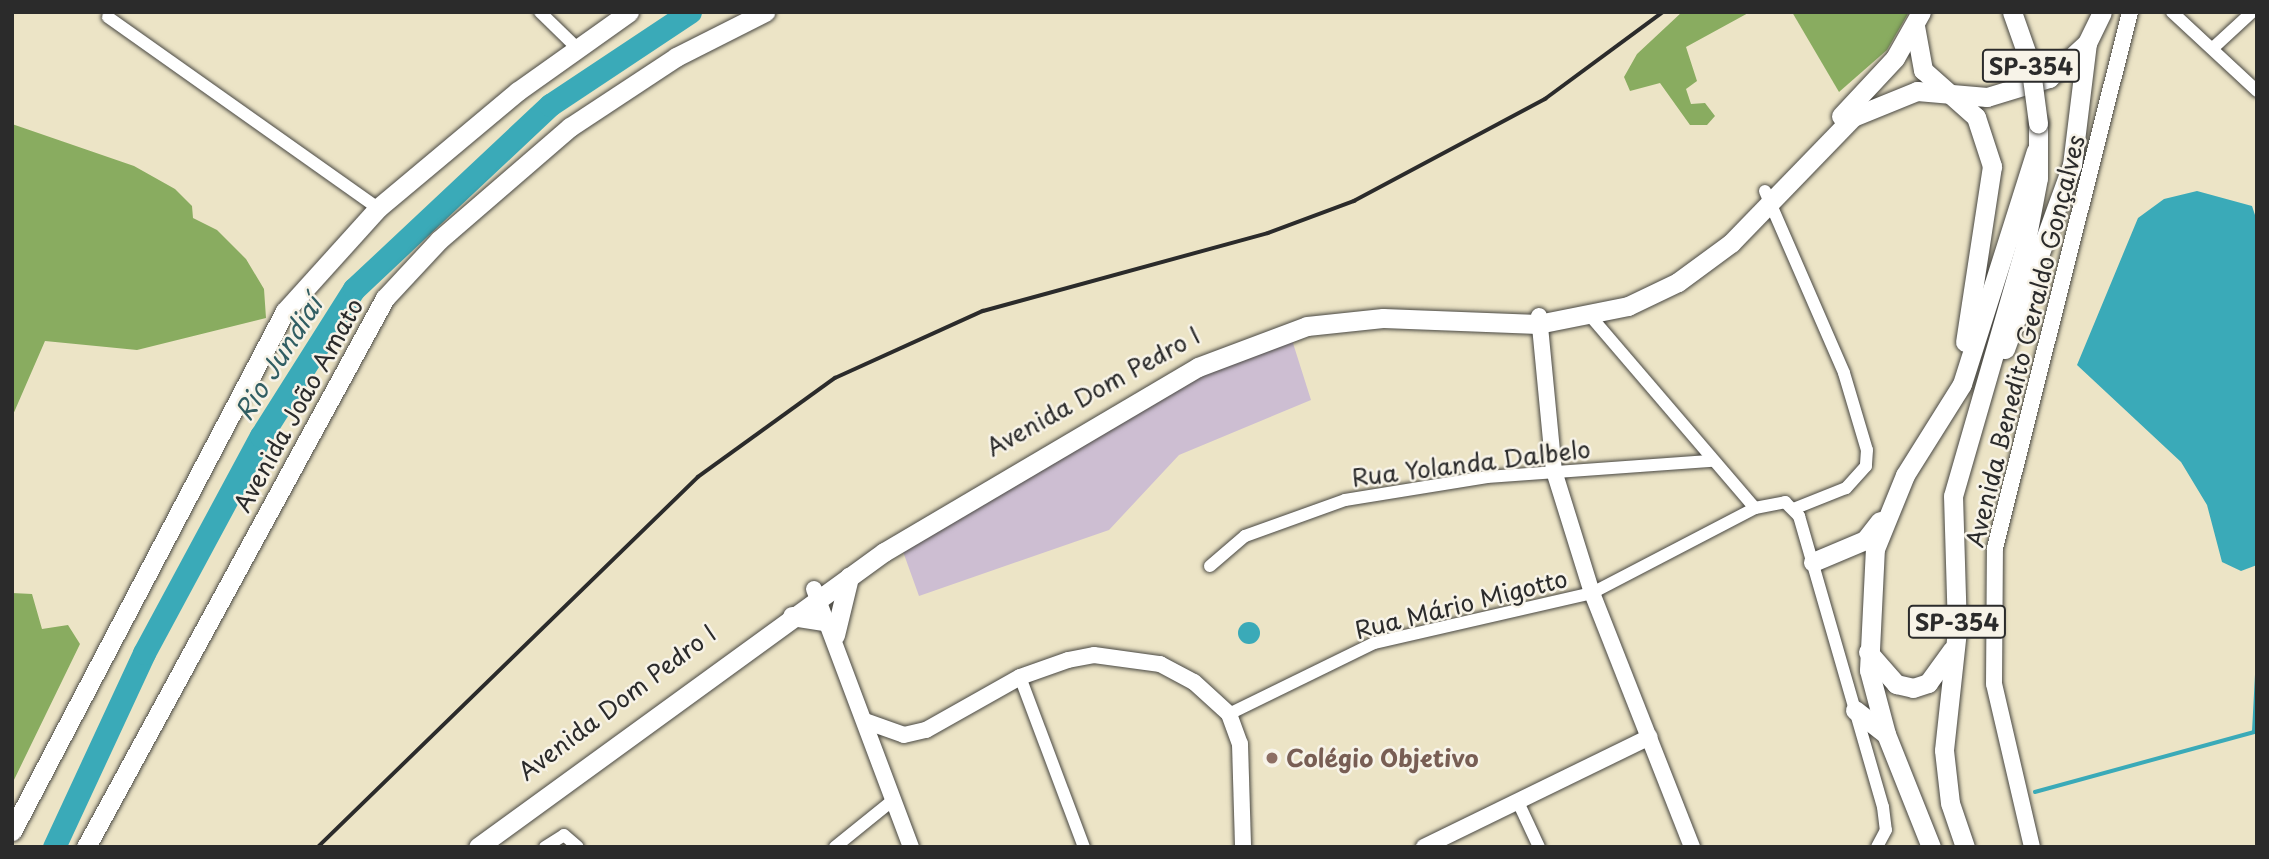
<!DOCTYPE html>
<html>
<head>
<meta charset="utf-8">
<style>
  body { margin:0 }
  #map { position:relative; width:2269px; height:859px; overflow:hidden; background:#ece4c6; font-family:"Playpen Sans",sans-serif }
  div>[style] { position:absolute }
  .industrial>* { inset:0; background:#cdbed2 }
  .forest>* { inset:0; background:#89ac60 }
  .water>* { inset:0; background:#3aaab8 }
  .round { border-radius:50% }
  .stream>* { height:3.5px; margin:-1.75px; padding:0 1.75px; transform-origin:1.75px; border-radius:1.75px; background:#3aaab8 }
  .river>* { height:23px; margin:-11.5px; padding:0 11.5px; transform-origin:11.5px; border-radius:11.5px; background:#3aaab8 }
  .roads { filter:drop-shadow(0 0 2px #484742) drop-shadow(0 0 2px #484742) }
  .minor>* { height:12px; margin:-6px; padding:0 6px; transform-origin:6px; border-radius:6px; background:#fff }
  .tertiary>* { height:16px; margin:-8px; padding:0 8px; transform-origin:8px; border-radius:8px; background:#fff }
  .primary>* { height:19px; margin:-9.5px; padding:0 9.5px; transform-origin:9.5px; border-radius:9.5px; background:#fff }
  .rail>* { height:3.5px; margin:-1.75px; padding:0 1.75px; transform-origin:1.75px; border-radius:1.75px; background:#2b2b2b }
  .bridges { filter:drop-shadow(0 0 2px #484742) drop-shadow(0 0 2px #484742) }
  .primary-bridge>* { height:19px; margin:-9.5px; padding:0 9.5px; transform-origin:9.5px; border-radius:9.5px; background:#fff }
  .dots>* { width:19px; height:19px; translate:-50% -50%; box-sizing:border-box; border:4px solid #f7f3e8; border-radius:50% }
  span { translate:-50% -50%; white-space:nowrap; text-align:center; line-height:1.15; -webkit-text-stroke:5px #f7f3e8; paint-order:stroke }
  .shield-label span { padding:2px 5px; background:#f7f3e8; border:2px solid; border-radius:5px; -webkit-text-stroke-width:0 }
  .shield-label { font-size:23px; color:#2b2b2b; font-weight:700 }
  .street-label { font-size:24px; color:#2b2b2b }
  .education-label { font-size:24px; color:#785e54; font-weight:700 }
  .left { translate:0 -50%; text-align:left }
  .water-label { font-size:26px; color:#315e63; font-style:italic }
  .frame { position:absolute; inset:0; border:14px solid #2b2b2b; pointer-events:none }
</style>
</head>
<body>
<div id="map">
  <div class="industrial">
    <div style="clip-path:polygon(1292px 340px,1311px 400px,1179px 455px,1109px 530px,919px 596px,901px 546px,1251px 349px)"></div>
  </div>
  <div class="forest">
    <div style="clip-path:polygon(1682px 12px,1750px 12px,1686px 47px,1697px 81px,1686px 89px,1691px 104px,1705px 103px,1715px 116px,1707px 125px,1690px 125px,1660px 83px,1630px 91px,1624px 77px,1637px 54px)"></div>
    <div style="clip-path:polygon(1792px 12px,1909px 12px,1887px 50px,1839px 92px)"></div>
    <div style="clip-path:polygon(12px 124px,134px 166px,175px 189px,192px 206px,193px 218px,217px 230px,246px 259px,264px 289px,266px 318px,137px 350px,45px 341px,12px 417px)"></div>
    <div style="clip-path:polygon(12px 593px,32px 594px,42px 629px,68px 625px,80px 644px,12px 784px)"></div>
  </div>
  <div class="water">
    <div style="clip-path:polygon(2197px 191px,2252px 206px,2257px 221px,2257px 565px,2241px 571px,2222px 562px,2207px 505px,2181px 462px,2077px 365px,2138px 218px,2164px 199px)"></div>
    <div class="round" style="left:1238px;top:622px;width:22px;height:22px"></div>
  </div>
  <div class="stream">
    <div style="left:2035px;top:792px;width:227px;rotate:-15.3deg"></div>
    <div style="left:2254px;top:732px;width:57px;rotate:-87deg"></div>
  </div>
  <div class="river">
    <div style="left:54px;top:847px;width:214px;rotate:-65.1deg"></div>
    <div style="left:144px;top:653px;width:247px;rotate:-61.7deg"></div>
    <div style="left:261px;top:436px;width:174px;rotate:-57.7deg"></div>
    <div style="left:354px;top:289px;width:269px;rotate:-43.2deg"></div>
    <div style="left:550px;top:105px;width:168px;rotate:-33.6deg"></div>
  </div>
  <div class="roads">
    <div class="minor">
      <div style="left:540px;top:12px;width:53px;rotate:44.2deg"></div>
      <div style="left:2172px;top:12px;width:116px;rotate:42.9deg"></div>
      <div style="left:108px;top:17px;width:331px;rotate:35.3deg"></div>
      <div style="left:2213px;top:48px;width:53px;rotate:-42.7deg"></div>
      <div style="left:1765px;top:191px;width:198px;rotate:66.5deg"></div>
      <div style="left:1844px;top:373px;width:80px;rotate:73.4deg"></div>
      <div style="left:1867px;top:450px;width:16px;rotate:94deg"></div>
      <div style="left:1866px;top:466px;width:30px;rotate:132deg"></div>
      <div style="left:1846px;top:488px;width:54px;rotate:158.2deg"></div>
      <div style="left:1592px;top:318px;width:250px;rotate:49.4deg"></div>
      <div style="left:1210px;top:566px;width:46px;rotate:-40.6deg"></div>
      <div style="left:1245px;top:536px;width:106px;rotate:-19.8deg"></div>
      <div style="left:1345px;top:500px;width:144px;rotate:-9.2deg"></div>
      <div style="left:1487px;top:477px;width:226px;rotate:-4.1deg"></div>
      <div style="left:1020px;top:677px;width:182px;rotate:69.4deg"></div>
      <div style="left:1229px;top:714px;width:161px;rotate:-26.1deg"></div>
      <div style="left:1374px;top:643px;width:224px;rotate:-12.9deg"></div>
      <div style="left:1592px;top:593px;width:184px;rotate:-27.5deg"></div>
      <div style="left:1755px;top:508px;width:31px;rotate:-11deg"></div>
      <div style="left:1785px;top:502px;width:20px;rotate:45deg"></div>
      <div style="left:1799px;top:516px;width:303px;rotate:73.9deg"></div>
      <div style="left:1883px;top:807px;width:23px;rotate:83deg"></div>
      <div style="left:1886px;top:830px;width:19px;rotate:118deg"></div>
      <div style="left:1518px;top:802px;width:50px;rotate:65deg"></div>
      <div style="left:545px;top:847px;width:22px;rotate:-32deg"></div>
      <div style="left:564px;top:835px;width:18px;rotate:41deg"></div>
      <div style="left:835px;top:847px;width:75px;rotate:-39deg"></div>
    </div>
    <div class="tertiary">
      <div style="left:1539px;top:316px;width:156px;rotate:84.5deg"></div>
      <div style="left:1554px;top:471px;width:128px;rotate:72.7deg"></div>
      <div style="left:1592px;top:593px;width:273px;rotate:68.5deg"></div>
      <div style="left:814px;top:589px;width:276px;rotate:69.4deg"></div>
      <div style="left:865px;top:721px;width:41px;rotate:19.7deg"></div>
      <div style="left:904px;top:735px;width:23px;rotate:-13deg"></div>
      <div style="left:926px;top:730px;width:108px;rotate:-29.4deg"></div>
      <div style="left:1020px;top:677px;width:51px;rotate:-19.5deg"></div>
      <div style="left:1068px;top:660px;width:26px;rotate:-11deg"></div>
      <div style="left:1094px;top:655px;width:67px;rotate:7.8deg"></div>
      <div style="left:1160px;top:664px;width:38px;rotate:28deg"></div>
      <div style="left:1194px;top:682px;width:47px;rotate:42.4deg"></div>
      <div style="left:1229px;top:714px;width:32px;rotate:70deg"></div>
      <div style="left:1240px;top:744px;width:103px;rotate:88.3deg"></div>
      <div style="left:1424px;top:847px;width:251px;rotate:-26deg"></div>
      <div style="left:2032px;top:847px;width:167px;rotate:-103.1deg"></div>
      <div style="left:1994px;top:684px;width:136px;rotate:-89.6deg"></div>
      <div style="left:1995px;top:548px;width:553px;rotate:-75.86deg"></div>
    </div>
    <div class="primary">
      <div style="left:1915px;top:26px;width:45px;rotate:79.7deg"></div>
      <div style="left:1923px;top:70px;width:71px;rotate:41.6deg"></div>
      <div style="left:1976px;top:117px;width:52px;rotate:71.9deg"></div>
      <div style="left:1992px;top:166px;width:178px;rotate:98.7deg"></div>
      <div style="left:1841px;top:116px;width:79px;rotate:-47deg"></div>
      <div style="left:1895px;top:58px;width:53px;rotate:-60.5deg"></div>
      <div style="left:2005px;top:349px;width:196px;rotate:-70deg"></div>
      <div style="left:2072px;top:165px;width:123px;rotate:-83deg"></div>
      <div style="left:1813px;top:562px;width:56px;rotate:-22.9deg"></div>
      <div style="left:1865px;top:540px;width:24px;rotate:-52deg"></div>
      <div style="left:792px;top:616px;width:37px;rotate:9deg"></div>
      <div style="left:835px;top:635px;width:60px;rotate:-76.4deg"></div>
      <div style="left:1868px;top:652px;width:43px;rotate:48.8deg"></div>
      <div style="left:1896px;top:684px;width:17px;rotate:13deg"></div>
      <div style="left:1913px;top:688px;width:16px;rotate:-18deg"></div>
      <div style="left:1928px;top:683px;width:41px;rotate:-54deg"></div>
      <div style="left:1855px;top:710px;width:39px;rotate:38deg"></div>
      <div style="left:12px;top:831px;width:587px;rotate:-62.3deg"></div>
      <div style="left:285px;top:311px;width:139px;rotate:-47.9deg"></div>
      <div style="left:378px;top:208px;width:182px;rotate:-39.9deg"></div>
      <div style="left:518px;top:91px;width:136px;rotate:-35.4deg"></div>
      <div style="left:86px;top:847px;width:625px;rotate:-61.43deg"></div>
      <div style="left:385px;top:298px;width:79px;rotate:-47deg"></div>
      <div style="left:439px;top:240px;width:173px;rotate:-40.8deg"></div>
      <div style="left:570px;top:127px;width:127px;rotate:-33.4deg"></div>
      <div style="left:676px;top:57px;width:100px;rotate:-26.8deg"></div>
      <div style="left:478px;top:847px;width:502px;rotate:-36deg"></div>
      <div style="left:884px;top:552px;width:364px;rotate:-30.5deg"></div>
      <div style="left:1198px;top:367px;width:116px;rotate:-20.6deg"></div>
      <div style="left:1307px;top:326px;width:76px;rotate:-6deg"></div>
      <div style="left:1383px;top:318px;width:155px;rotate:2.2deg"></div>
      <div style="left:1538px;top:324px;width:92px;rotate:-11.3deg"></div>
      <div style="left:1628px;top:306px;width:55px;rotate:-25.6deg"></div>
      <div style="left:1678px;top:282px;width:66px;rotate:-36.3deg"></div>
      <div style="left:1731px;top:243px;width:175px;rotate:-45.9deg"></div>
      <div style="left:1853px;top:117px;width:69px;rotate:-22.1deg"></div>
      <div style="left:1917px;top:91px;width:70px;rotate:4.9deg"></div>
      <div style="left:1987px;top:97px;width:65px;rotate:-17deg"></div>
      <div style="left:2049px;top:78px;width:52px;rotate:-42.6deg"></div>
      <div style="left:2087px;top:43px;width:34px;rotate:-64deg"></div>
      <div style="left:1931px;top:847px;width:122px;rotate:-111.7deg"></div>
      <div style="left:1886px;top:734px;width:66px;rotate:-104.9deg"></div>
      <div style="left:1869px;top:670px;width:121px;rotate:-87.2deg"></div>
      <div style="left:1875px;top:549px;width:80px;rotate:-67.9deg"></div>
      <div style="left:1905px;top:475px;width:107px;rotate:-57.9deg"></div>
      <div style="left:1962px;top:384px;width:244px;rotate:-72.4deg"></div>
      <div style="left:1965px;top:847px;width:46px;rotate:-108.8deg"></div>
      <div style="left:1950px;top:803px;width:53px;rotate:-96.5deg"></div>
      <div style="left:1944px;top:750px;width:121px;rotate:-83.8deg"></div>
      <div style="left:1957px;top:630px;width:134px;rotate:-91.7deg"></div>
      <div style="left:1953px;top:496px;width:260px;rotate:-73.9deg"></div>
      <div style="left:2025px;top:246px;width:69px;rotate:-79.2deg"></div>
      <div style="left:2038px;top:178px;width:55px;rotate:-90deg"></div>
    </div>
  </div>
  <div class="rail">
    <div style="left:318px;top:847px;width:530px;rotate:-44.24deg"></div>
    <div style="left:698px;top:477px;width:169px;rotate:-35.9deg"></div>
    <div style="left:835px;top:378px;width:162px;rotate:-24.4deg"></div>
    <div style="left:983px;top:311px;width:295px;rotate:-15.3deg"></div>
    <div style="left:1268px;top:233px;width:92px;rotate:-20.4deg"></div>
    <div style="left:1354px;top:201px;width:217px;rotate:-28.1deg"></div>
    <div style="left:1545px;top:99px;width:147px;rotate:-36.4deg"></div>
  </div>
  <div class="bridges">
    <div class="primary-bridge">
      <div style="left:2012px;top:12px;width:54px;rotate:70.6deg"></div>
      <div style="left:2030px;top:63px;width:61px;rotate:82.4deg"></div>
    </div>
  </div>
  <div class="dots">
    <div style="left:1272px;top:758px;background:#8d6e63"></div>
  </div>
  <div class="shield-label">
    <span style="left:2031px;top:66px">SP-354</span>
    <span style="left:1957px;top:622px">SP-354</span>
  </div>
  <div class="street-label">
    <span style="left:2025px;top:341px;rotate:-76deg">Avenida Benedito Geraldo Gonçalves</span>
    <span style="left:1093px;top:391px;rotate:-29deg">Avenida Dom Pedro I</span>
    <span style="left:298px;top:405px;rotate:-61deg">Avenida João Amato</span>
    <span style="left:1471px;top:463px;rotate:-7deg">Rua Yolanda Dalbelo</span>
    <span style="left:1461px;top:604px;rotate:-14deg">Rua Mário Migotto</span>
    <span style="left:617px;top:702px;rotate:-37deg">Avenida Dom Pedro I</span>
  </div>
  <div class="education-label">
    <span class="left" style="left:1286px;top:758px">Colégio Objetivo</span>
  </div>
  <div class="water-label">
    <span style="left:278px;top:358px;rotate:-58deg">Rio Jundiaí</span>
  </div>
  <div class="frame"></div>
</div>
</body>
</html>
